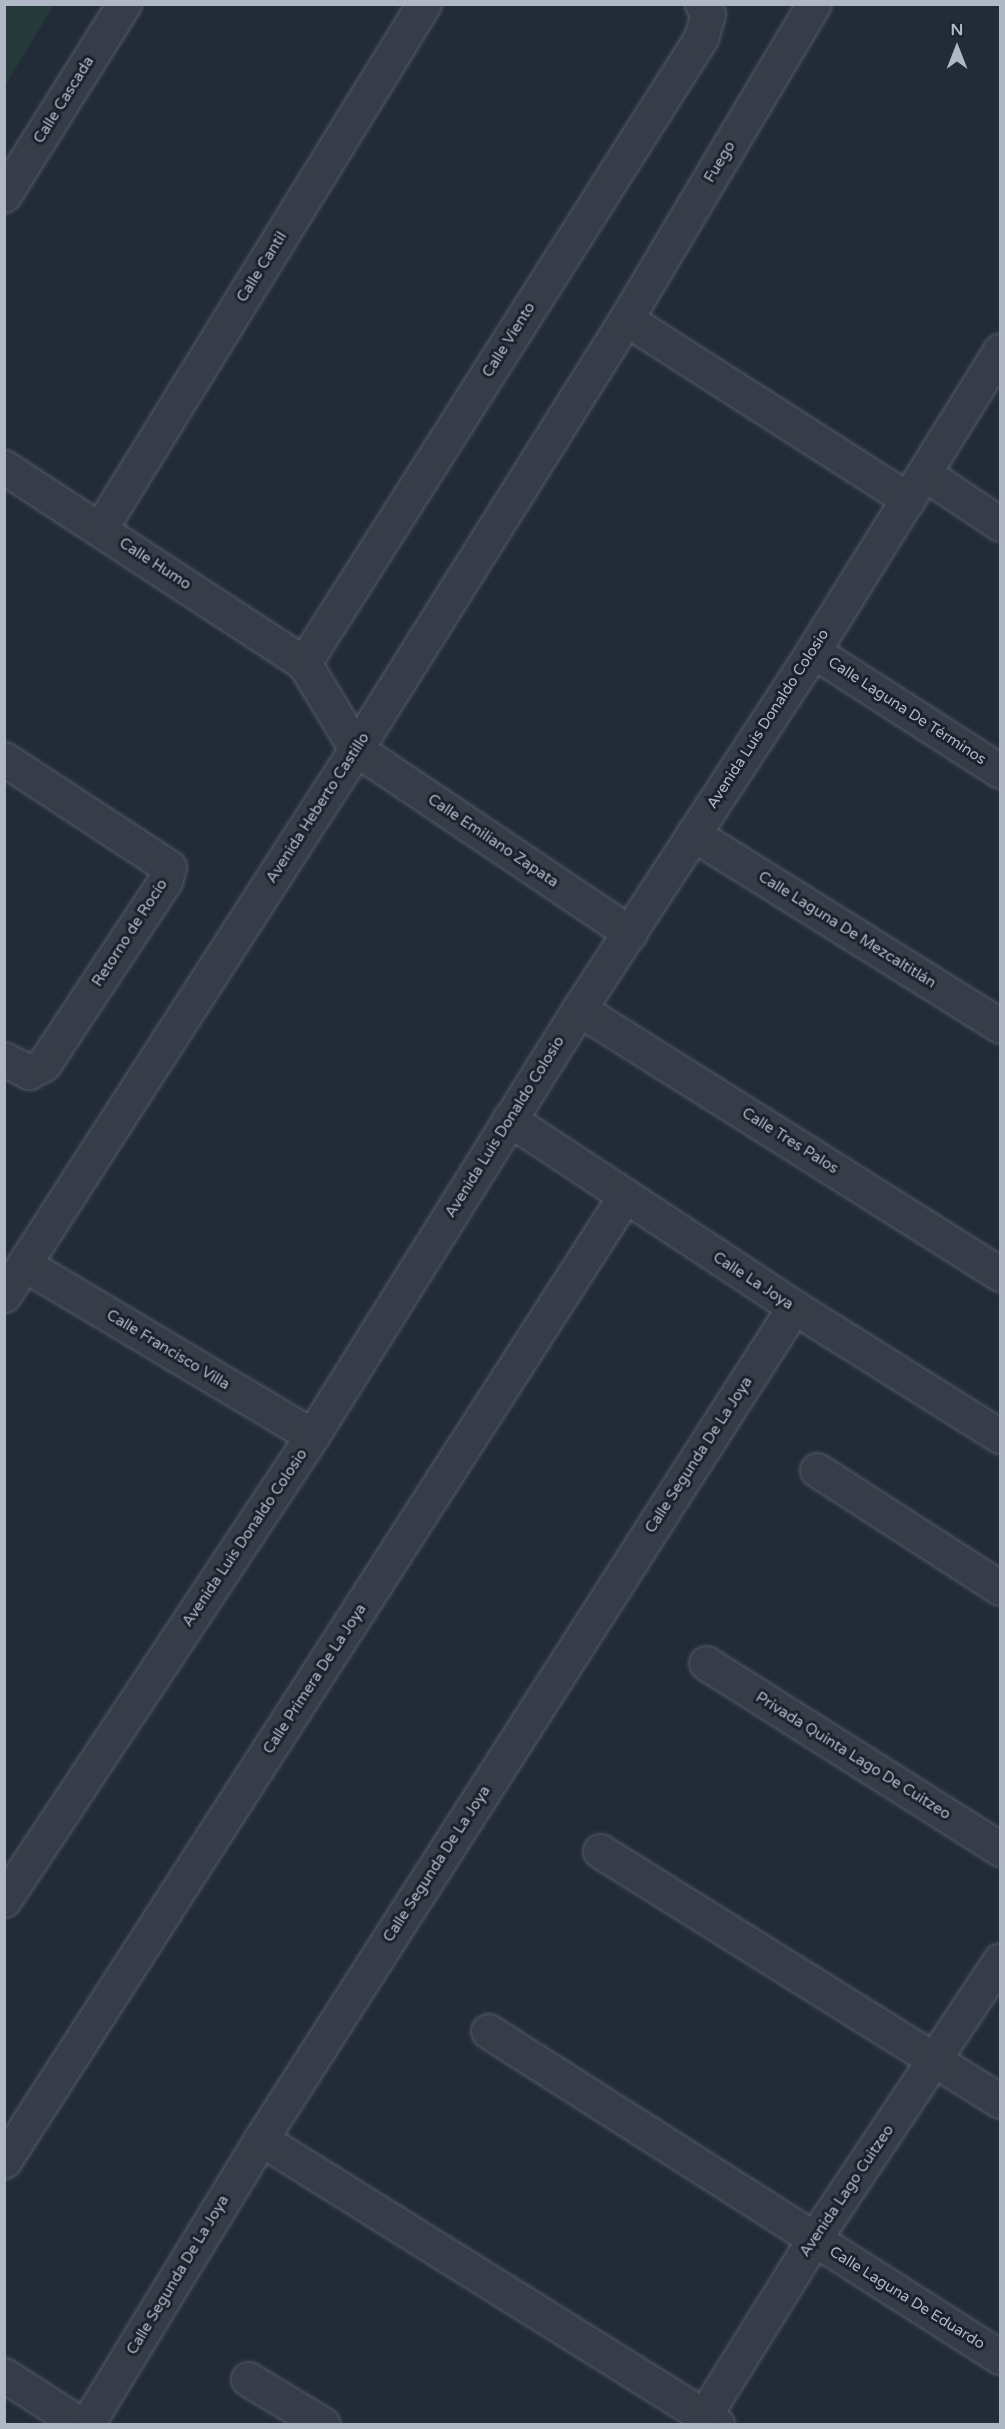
<!DOCTYPE html>
<html>
<head>
<meta charset="utf-8">
<style>
  body { margin:0 }
  #map { position:relative; width:1005px; height:2429px; overflow:hidden; background:#222b38; font-family:"Varela Round",sans-serif }
  div>[style] { position:absolute }
  .green>* { inset:0; background:#25383a }
  .roads { filter:drop-shadow(0 0 2px #535b66) drop-shadow(0 0 2px #535b66) }
  .minor>* { height:33px; margin:-16.5px; padding:0 16.5px; transform-origin:16.5px; border-radius:16.5px; background:#363d48 }
  span { translate:-50% -50%; white-space:nowrap; text-align:center; line-height:1.15; -webkit-text-stroke:6px #1b222d; paint-order:stroke }
  .street-label { font-size:15px; color:#b0b8c5 }
  .frame { position:absolute; inset:0; border:6px solid #b0b8c5; pointer-events:none }
  .north { position:absolute; left:927px; top:18px; width:60px; height:60px; -webkit-text-stroke:4px #1b222d; paint-order:stroke; rotate:0deg; font-size:16px; font-weight:700; line-height:24px; text-align:center; color:#b0b8c5 }
  .north::after { content:''; display:block; margin:auto; width:21px; height:27px; background:#b0b8c5; clip-path:polygon(50% 0,100% 100%,50% 72%,0 100%) }
</style>
</head>
<body>
<div id="map">
  <div class="green">
    <div style="clip-path:polygon(5px 4px,54px 5px,5px 86px,4px 5px)"></div>
  </div>
  <div class="roads">
    <div class="minor">
      <div style="left:4px;top:195px;width:226px;rotate:-57.9deg"></div>
      <div style="left:626px;top:319px;width:335px;rotate:32.6deg"></div>
      <div style="left:4px;top:467px;width:358px;rotate:33.2deg"></div>
      <div style="left:304px;top:663px;width:100px;rotate:58.8deg"></div>
      <div style="left:356px;top:749px;width:330px;rotate:33.9deg"></div>
      <div style="left:925px;top:474px;width:90px;rotate:33.7deg"></div>
      <div style="left:100px;top:529px;width:617px;rotate:-58.32deg"></div>
      <div style="left:813px;top:651px;width:222px;rotate:32.7deg"></div>
      <div style="left:304px;top:663px;width:740px;rotate:-57.58deg"></div>
      <div style="left:701px;top:38px;width:25px;rotate:-74deg"></div>
      <div style="left:708px;top:14px;width:12px;rotate:-121deg"></div>
      <div style="left:4px;top:759px;width:197px;rotate:33.2deg"></div>
      <div style="left:169px;top:867px;width:15px;rotate:106deg"></div>
      <div style="left:165px;top:881px;width:219px;rotate:123.5deg"></div>
      <div style="left:44px;top:1064px;width:17px;rotate:152deg"></div>
      <div style="left:29px;top:1072px;width:28px;rotate:-153deg"></div>
      <div style="left:693px;top:834px;width:362px;rotate:32deg"></div>
      <div style="left:579px;top:1009px;width:497px;rotate:32.2deg"></div>
      <div style="left:509px;top:1119px;width:341px;rotate:33.4deg"></div>
      <div style="left:794px;top:1307px;width:243px;rotate:32.1deg"></div>
      <div style="left:24px;top:1264px;width:335px;rotate:30.8deg"></div>
      <div style="left:4px;top:1295px;width:650px;rotate:-57.19deg"></div>
      <div style="left:356px;top:749px;width:508px;rotate:-57.88deg"></div>
      <div style="left:626px;top:319px;width:367px;rotate:-59.2deg"></div>
      <div style="left:817px;top:1470px;width:218px;rotate:32.8deg"></div>
      <div style="left:706px;top:1663px;width:348px;rotate:32.3deg"></div>
      <div style="left:600px;top:1851px;width:472px;rotate:32deg"></div>
      <div style="left:4px;top:1900px;width:557px;rotate:-56.42deg"></div>
      <div style="left:312px;top:1436px;width:504px;rotate:-57.98deg"></div>
      <div style="left:579px;top:1009px;width:428px;rotate:-56.8deg"></div>
      <div style="left:813px;top:651px;width:354px;rotate:-58.1deg"></div>
      <div style="left:488px;top:2031px;width:607px;rotate:32.49deg"></div>
      <div style="left:261px;top:2139px;width:538px;rotate:32.01deg"></div>
      <div style="left:4px;top:2161px;width:1148px;rotate:-57.24deg"></div>
      <div style="left:4px;top:2375px;width:90px;rotate:32.8deg"></div>
      <div style="left:248px;top:2379px;width:87px;rotate:31deg"></div>
      <div style="left:87px;top:2424px;width:334px;rotate:-58.6deg"></div>
      <div style="left:261px;top:2139px;width:988px;rotate:-57.36deg"></div>
      <div style="left:699px;top:2424px;width:218px;rotate:-58.1deg"></div>
      <div style="left:814px;top:2239px;width:335px;rotate:-56.3deg"></div>
    </div>
  </div>
  <div class="street-label">
    <span style="left:64px;top:100px;rotate:-58deg">Calle Cascada</span>
    <span style="left:720px;top:162px;rotate:-59deg">Fuego</span>
    <span style="left:262px;top:267px;rotate:-58deg">Calle Cantil</span>
    <span style="left:509px;top:340px;rotate:-58deg">Calle Viento</span>
    <span style="left:155px;top:564px;rotate:33deg">Calle Humo</span>
    <span style="left:907px;top:711px;rotate:33deg">Calle Laguna De Términos</span>
    <span style="left:768px;top:719px;rotate:-57deg">Avenida Luis Donaldo Colosio</span>
    <span style="left:318px;top:808px;rotate:-57deg">Avenida Heberto Castillo</span>
    <span style="left:493px;top:841px;rotate:34deg">Calle Emiliano Zapata</span>
    <span style="left:847px;top:930px;rotate:32deg">Calle Laguna De Mezcaltitlán</span>
    <span style="left:130px;top:933px;rotate:-57deg">Retorno de Rocío</span>
    <span style="left:505px;top:1127px;rotate:-58deg">Avenida Luis Donaldo Colosio</span>
    <span style="left:790px;top:1141px;rotate:32deg">Calle Tres Palos</span>
    <span style="left:753px;top:1281px;rotate:33deg">Calle La Joya</span>
    <span style="left:168px;top:1350px;rotate:31deg">Calle Francisco Villa</span>
    <span style="left:699px;top:1455px;rotate:-57deg">Calle Segunda De La Joya</span>
    <span style="left:245px;top:1538px;rotate:-56deg">Avenida Luis Donaldo Colosio</span>
    <span style="left:315px;top:1679px;rotate:-57deg">Calle Primera De La Joya</span>
    <span style="left:853px;top:1756px;rotate:32deg">Privada Quinta Lago De Cuitzeo</span>
    <span style="left:437px;top:1864px;rotate:-57deg">Calle Segunda De La Joya</span>
    <span style="left:847px;top:2191px;rotate:-56deg">Avenida Lago Cuitzeo</span>
    <span style="left:178px;top:2275px;rotate:-59deg">Calle Segunda De La Joya</span>
    <span style="left:907px;top:2298px;rotate:32deg">Calle Laguna De Eduardo</span>
  </div>
  <div class="frame"></div>
  <div class="north">N</div>
</div>
</body>
</html>
